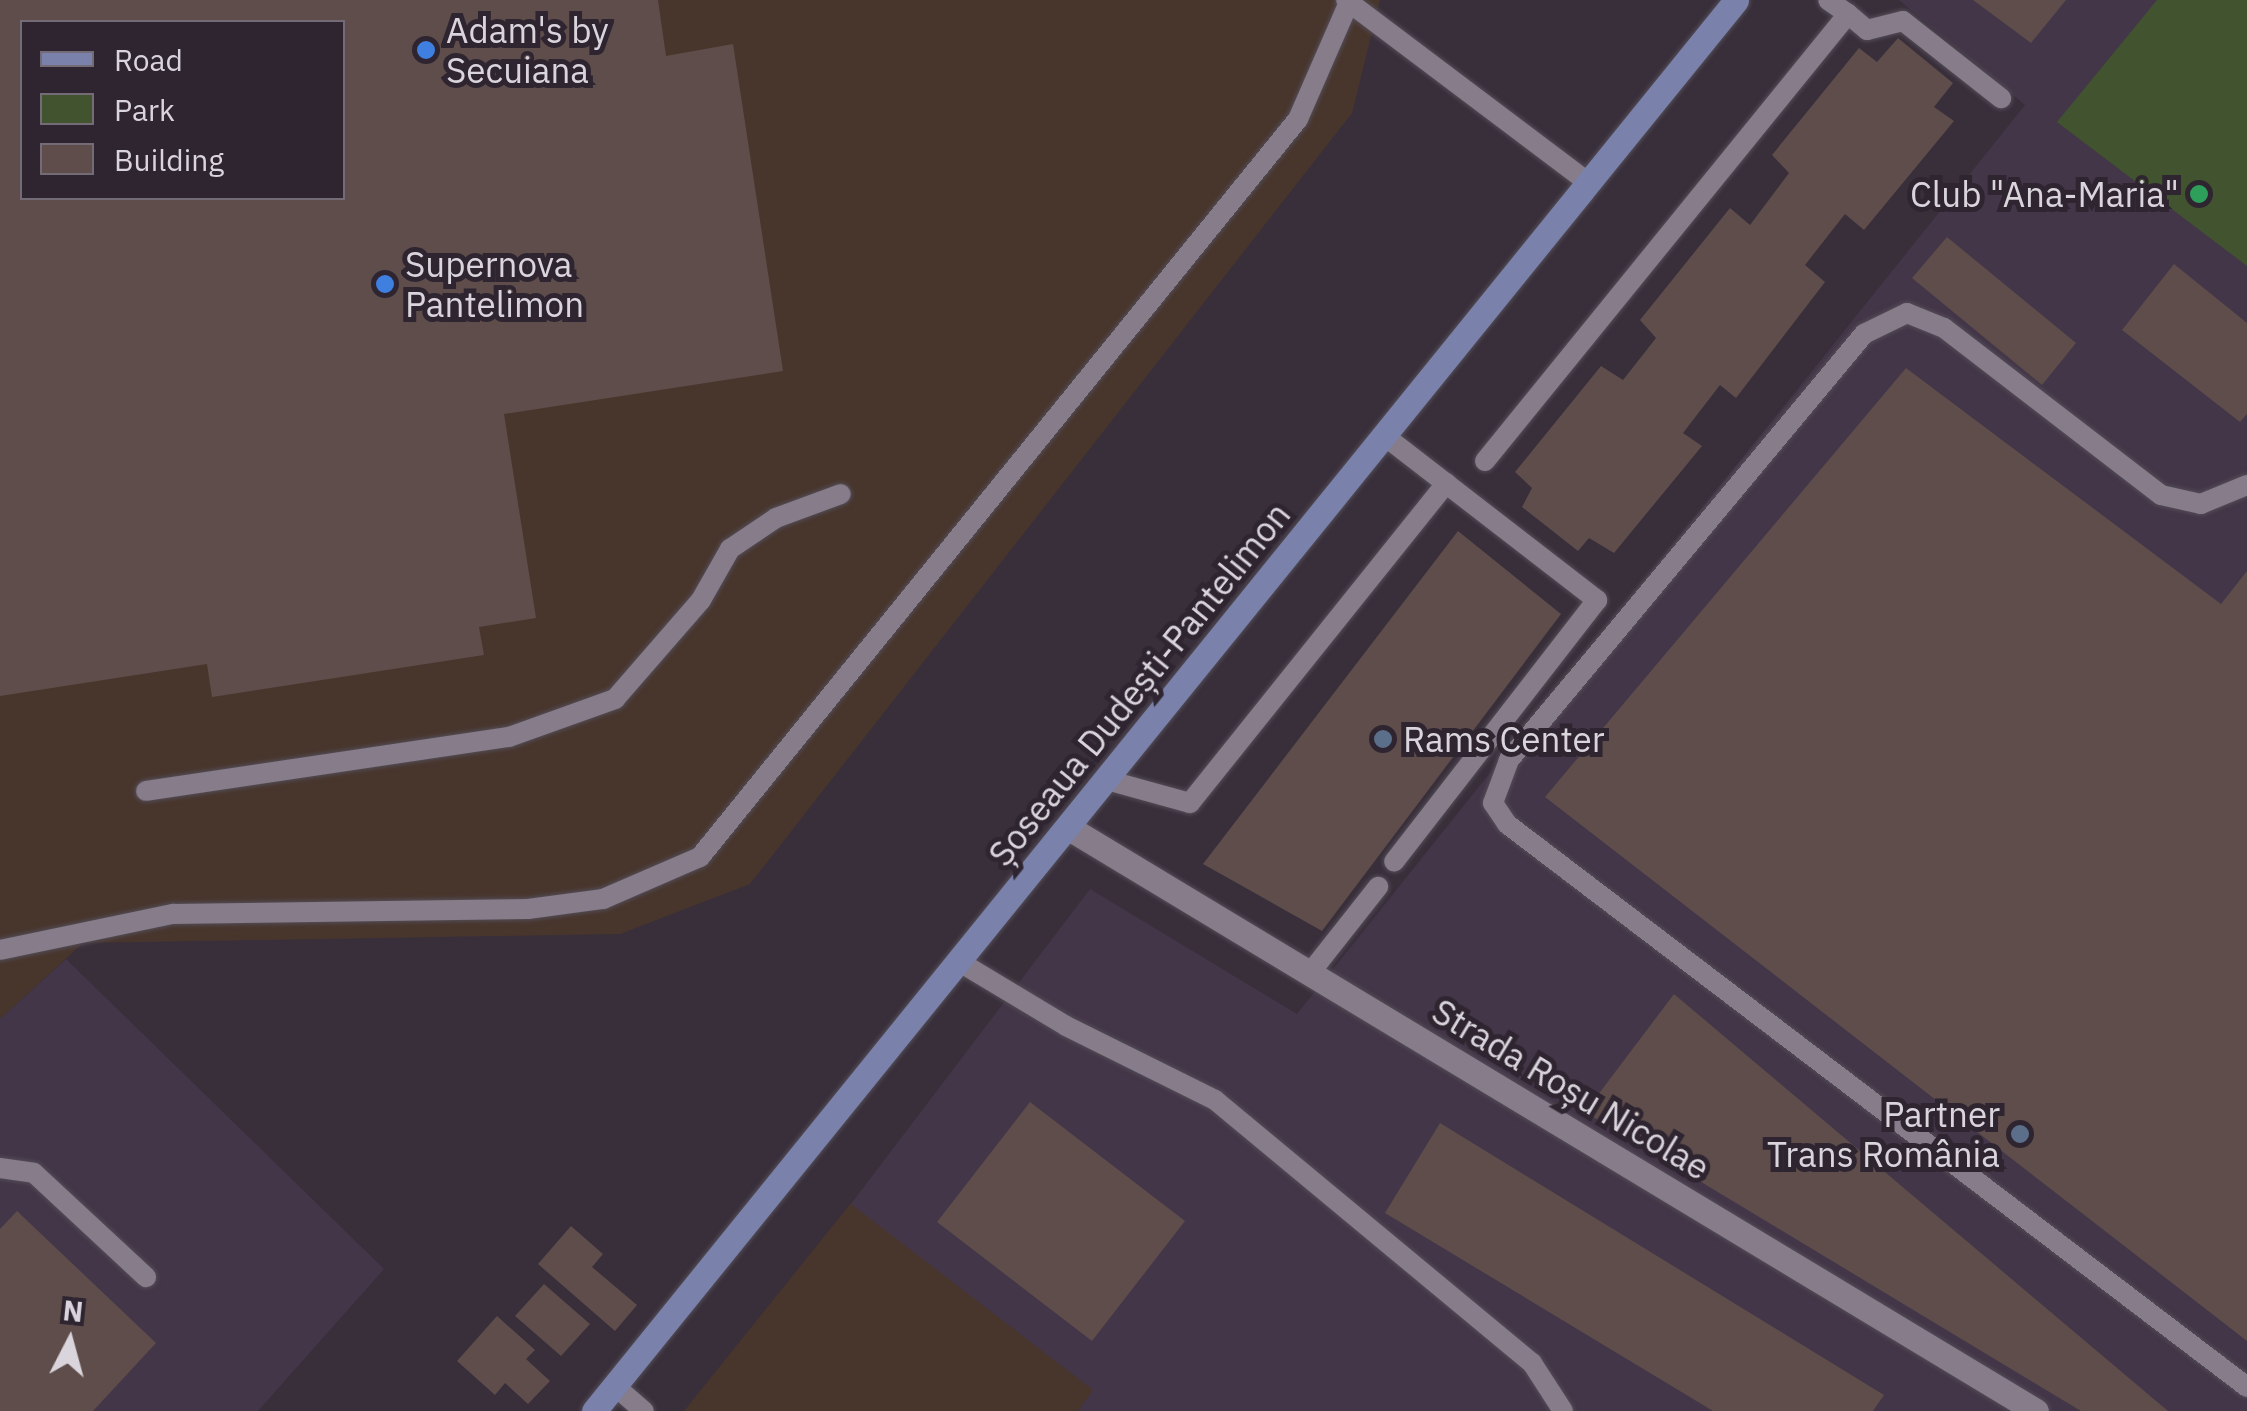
<!DOCTYPE html>
<html>
<head>
<meta charset="utf-8">
<style>
  body { margin:0 }
  #map { position:relative; width:2247px; height:1411px; overflow:hidden; background:#382f3b; font-family:"IBM Plex Sans",sans-serif }
  div>[style] { position:absolute }
  .commercial>* { inset:0; background:#48362d }
  .built>* { inset:0; background:#433648 }
  .green>* { inset:0; background:#42542f }
  .building>* { inset:0; background:#5e4d4a }
  .roads { filter:drop-shadow(0 0 2px #534c56) drop-shadow(0 0 2px #534c56) }
  .lane>* { height:20px; margin:-10px; padding:0 10px; transform-origin:10px; border-radius:10px; background:#867c8a }
  .street>* { height:25px; margin:-12.5px; padding:0 12.5px; transform-origin:12.5px; border-radius:12.5px; background:#867c8a }
  .secondary>* { height:25px; margin:-12.5px; padding:0 12.5px; transform-origin:12.5px; border-radius:12.5px; background:#7a82ac }
  .dots>* { width:28px; height:28px; translate:-50% -50%; box-sizing:border-box; border:5px solid #2e2531; border-radius:50% }
  span { translate:-50% -50%; white-space:nowrap; text-align:center; line-height:1.15; -webkit-text-stroke:10px #2e2531; paint-order:stroke }
  .poi-label { font-size:35px; color:#dad5dc }
  .left { translate:0 -50%; text-align:left }
  .right { translate:-100% -50%; text-align:right }
  .street-label { font-size:35px; color:#dad5dc }
  .legend { position:absolute; left:20px; top:20px; width:325px; height:180px; box-sizing:border-box; background:#2e2531; border:2px solid #736b75; margin:0; padding:12px 18px; list-style:none; font-size:30px; color:#dad5dc }
  .legend li { display:flex; align-items:center; gap:20px; height:50px }
  .legend b { width:50px; border:2px solid #736b75 }
  .north { position:absolute; left:20px; top:1291px; width:100px; height:100px; -webkit-text-stroke:8px #2e2531; paint-order:stroke; rotate:6deg; font-size:28px; font-weight:700; line-height:40px; text-align:center; color:#dad5dc }
  .north::after { content:''; display:block; margin:auto; width:35px; height:45px; background:#dad5dc; clip-path:polygon(50% 0,100% 100%,50% 72%,0 100%) }
</style>
</head>
<body>
<div id="map">
  <div class="commercial">
    <div style="clip-path:polygon(evenodd,0 0,1380px 0,1352px 113px,750px 884px,620px 934px,83px 943px,0 1019px,0 0,22px 22px,342px 22px,342px 198px,22px 198px,22px 22px)"></div>
    <div style="clip-path:polygon(851px 1203px,1094px 1390px,1078px 1411px,684px 1411px)"></div>
  </div>
  <div class="built">
    <div style="clip-path:polygon(1899px 0,2247px 0,2247px 1411px,1078px 1411px,1093px 1390px,851px 1204px,1090px 889px,1297px 1014px,2025px 105px)"></div>
    <div style="clip-path:polygon(66px 959px,384px 1269px,258px 1411px,0 1411px,0 1019px)"></div>
  </div>
  <div class="green">
    <div style="clip-path:polygon(2157px 0,2247px 0,2247px 266px,2057px 122px)"></div>
  </div>
  <div class="building">
    <div style="clip-path:polygon(evenodd,0 0,658px 0,666px 56px,733px 44px,783px 371px,504px 414px,536px 618px,479px 627px,484px 655px,212px 697px,207px 664px,0 696px,0 0,22px 22px,342px 22px,342px 198px,22px 198px,22px 22px)"></div>
    <div style="clip-path:polygon(1973px 0,2066px 0,2031px 43px)"></div>
    <div style="clip-path:polygon(1898px 38px,1953px 83px,1934px 107px,1954px 121px,1864px 230px,1845px 214px,1805px 265px,1825px 282px,1736px 398px,1720px 385px,1683px 433px,1702px 446px,1614px 553px,1589px 538px,1578px 551px,1522px 507px,1532px 488px,1515px 472px,1601px 366px,1623px 380px,1656px 338px,1640px 320px,1730px 208px,1750px 225px,1789px 173px,1772px 155px,1859px 48px,1877px 62px)"></div>
    <div style="clip-path:polygon(1947px 237px,2076px 343px,2042px 385px,1912px 278px)"></div>
    <div style="clip-path:polygon(2174px 264px,2247px 323px,2247px 414px,2240px 422px,2122px 330px)"></div>
    <div style="clip-path:polygon(1906px 368px,2221px 604px,2247px 571px,2247px 1341px,1545px 797px)"></div>
    <div style="clip-path:polygon(1458px 531px,1561px 614px,1322px 931px,1203px 864px)"></div>
    <div style="clip-path:polygon(1674px 994px,2168px 1411px,2081px 1411px,1585px 1112px)"></div>
    <div style="clip-path:polygon(1030px 1102px,1185px 1221px,1092px 1341px,937px 1222px)"></div>
    <div style="clip-path:polygon(1440px 1123px,1884px 1395px,1873px 1411px,1713px 1411px,1385px 1213px)"></div>
    <div style="clip-path:polygon(17px 1211px,156px 1343px,93px 1411px,0 1411px,0 1229px)"></div>
    <div style="clip-path:polygon(571px 1226px,603px 1254px,592px 1267px,637px 1305px,615px 1331px,538px 1264px)"></div>
    <div style="clip-path:polygon(544px 1284px,590px 1324px,561px 1356px,515px 1316px)"></div>
    <div style="clip-path:polygon(497px 1316px,535px 1350px,526px 1359px,550px 1381px,528px 1404px,505px 1383px,495px 1395px,457px 1361px)"></div>
  </div>
  <div class="roads">
    <div class="lane">
      <div style="left:1346px;top:0;width:304px;rotate:37deg"></div>
      <div style="left:1848px;top:14px;width:25px;rotate:40deg"></div>
      <div style="left:1867px;top:30px;width:37px;rotate:-14deg"></div>
      <div style="left:1903px;top:21px;width:125px;rotate:38.2deg"></div>
      <div style="left:1386px;top:437px;width:267px;rotate:37.7deg"></div>
      <div style="left:1597px;top:600px;width:331px;rotate:127.8deg"></div>
      <div style="left:1485px;top:461px;width:576px;rotate:-50.92deg"></div>
      <div style="left:1848px;top:14px;width:24px;rotate:-145deg"></div>
      <div style="left:2247px;top:485px;width:50px;rotate:157.6deg"></div>
      <div style="left:2201px;top:504px;width:41px;rotate:-167.3deg"></div>
      <div style="left:2161px;top:495px;width:274px;rotate:-142.4deg"></div>
      <div style="left:1944px;top:328px;width:40px;rotate:-158deg"></div>
      <div style="left:1907px;top:313px;width:48px;rotate:154deg"></div>
      <div style="left:1864px;top:334px;width:555px;rotate:129.81deg"></div>
      <div style="left:1509px;top:760px;width:46px;rotate:110.4deg"></div>
      <div style="left:1493px;top:803px;width:25px;rotate:56deg"></div>
      <div style="left:1507px;top:824px;width:930px;rotate:37.26deg"></div>
      <div style="left:1107px;top:780px;width:86px;rotate:15.5deg"></div>
      <div style="left:1190px;top:803px;width:410px;rotate:-51.3deg"></div>
      <div style="left:146px;top:791px;width:367px;rotate:-8.5deg"></div>
      <div style="left:509px;top:737px;width:113px;rotate:-19.7deg"></div>
      <div style="left:615px;top:699px;width:131px;rotate:-49deg"></div>
      <div style="left:701px;top:600px;width:59px;rotate:-60.4deg"></div>
      <div style="left:730px;top:549px;width:55px;rotate:-34deg"></div>
      <div style="left:776px;top:518px;width:69px;rotate:-20.3deg"></div>
      <div style="left:0;top:950px;width:177px;rotate:-11.8deg"></div>
      <div style="left:173px;top:914px;width:355px;rotate:-0.8deg"></div>
      <div style="left:528px;top:909px;width:76px;rotate:-7.6deg"></div>
      <div style="left:603px;top:899px;width:106px;rotate:-23.4deg"></div>
      <div style="left:700px;top:857px;width:950px;rotate:-50.98deg"></div>
      <div style="left:1298px;top:119px;width:130px;rotate:-66.4deg"></div>
      <div style="left:958px;top:961px;width:126px;rotate:31deg"></div>
      <div style="left:1066px;top:1026px;width:166px;rotate:26.4deg"></div>
      <div style="left:1215px;top:1100px;width:412px;rotate:39.7deg"></div>
      <div style="left:1532px;top:1363px;width:57px;rotate:57.1deg"></div>
      <div style="left:1310px;top:973px;width:110px;rotate:-51.7deg"></div>
      <div style="left:0;top:1168px;width:34px;rotate:8deg"></div>
      <div style="left:34px;top:1173px;width:153px;rotate:42.9deg"></div>
      <div style="left:615px;top:1386px;width:38px;rotate:41deg"></div>
    </div>
    <div class="street">
      <div style="left:1069px;top:828px;width:1129px;rotate:31.09deg"></div>
    </div>
    <div class="secondary">
      <div style="left:594px;top:1411px;width:1815px;rotate:-51.01deg"></div>
    </div>
  </div>
  <div class="dots">
    <div style="left:426px;top:50px;background:#3f7fe0"></div>
    <div style="left:2199px;top:194px;background:#2e9e5b"></div>
    <div style="left:385px;top:284px;background:#3f7fe0"></div>
    <div style="left:1383px;top:739px;background:#5c6f8a"></div>
    <div style="left:2020px;top:1134px;background:#5c6f8a"></div>
  </div>
  <div class="poi-label">
    <span class="left" style="left:446px;top:50px">Adam's by<br>Secuiana</span>
    <span class="right" style="left:2179px;top:194px">Club "Ana-Maria"</span>
    <span class="left" style="left:405px;top:284px">Supernova<br>Pantelimon</span>
    <span class="left" style="left:1403px;top:739px">Rams Center</span>
    <span class="right" style="left:2000px;top:1134px">Partner<br>Trans România</span>
  </div>
  <div class="street-label">
    <span style="left:1139px;top:684px;rotate:-51deg">Șoseaua Dudești-Pantelimon</span>
    <span style="left:1571px;top:1089px;rotate:31deg">Strada Roșu Nicolae</span>
  </div>
  <ul class="legend">
  <li><b style="height:12px;background:#7a82ac"></b>Road</li>
  <li><b style="height:28px;background:#42542f"></b>Park</li>
  <li><b style="height:28px;background:#5e4d4a"></b>Building</li>
  </ul>
  <div class="north">N</div>
</div>
</body>
</html>
